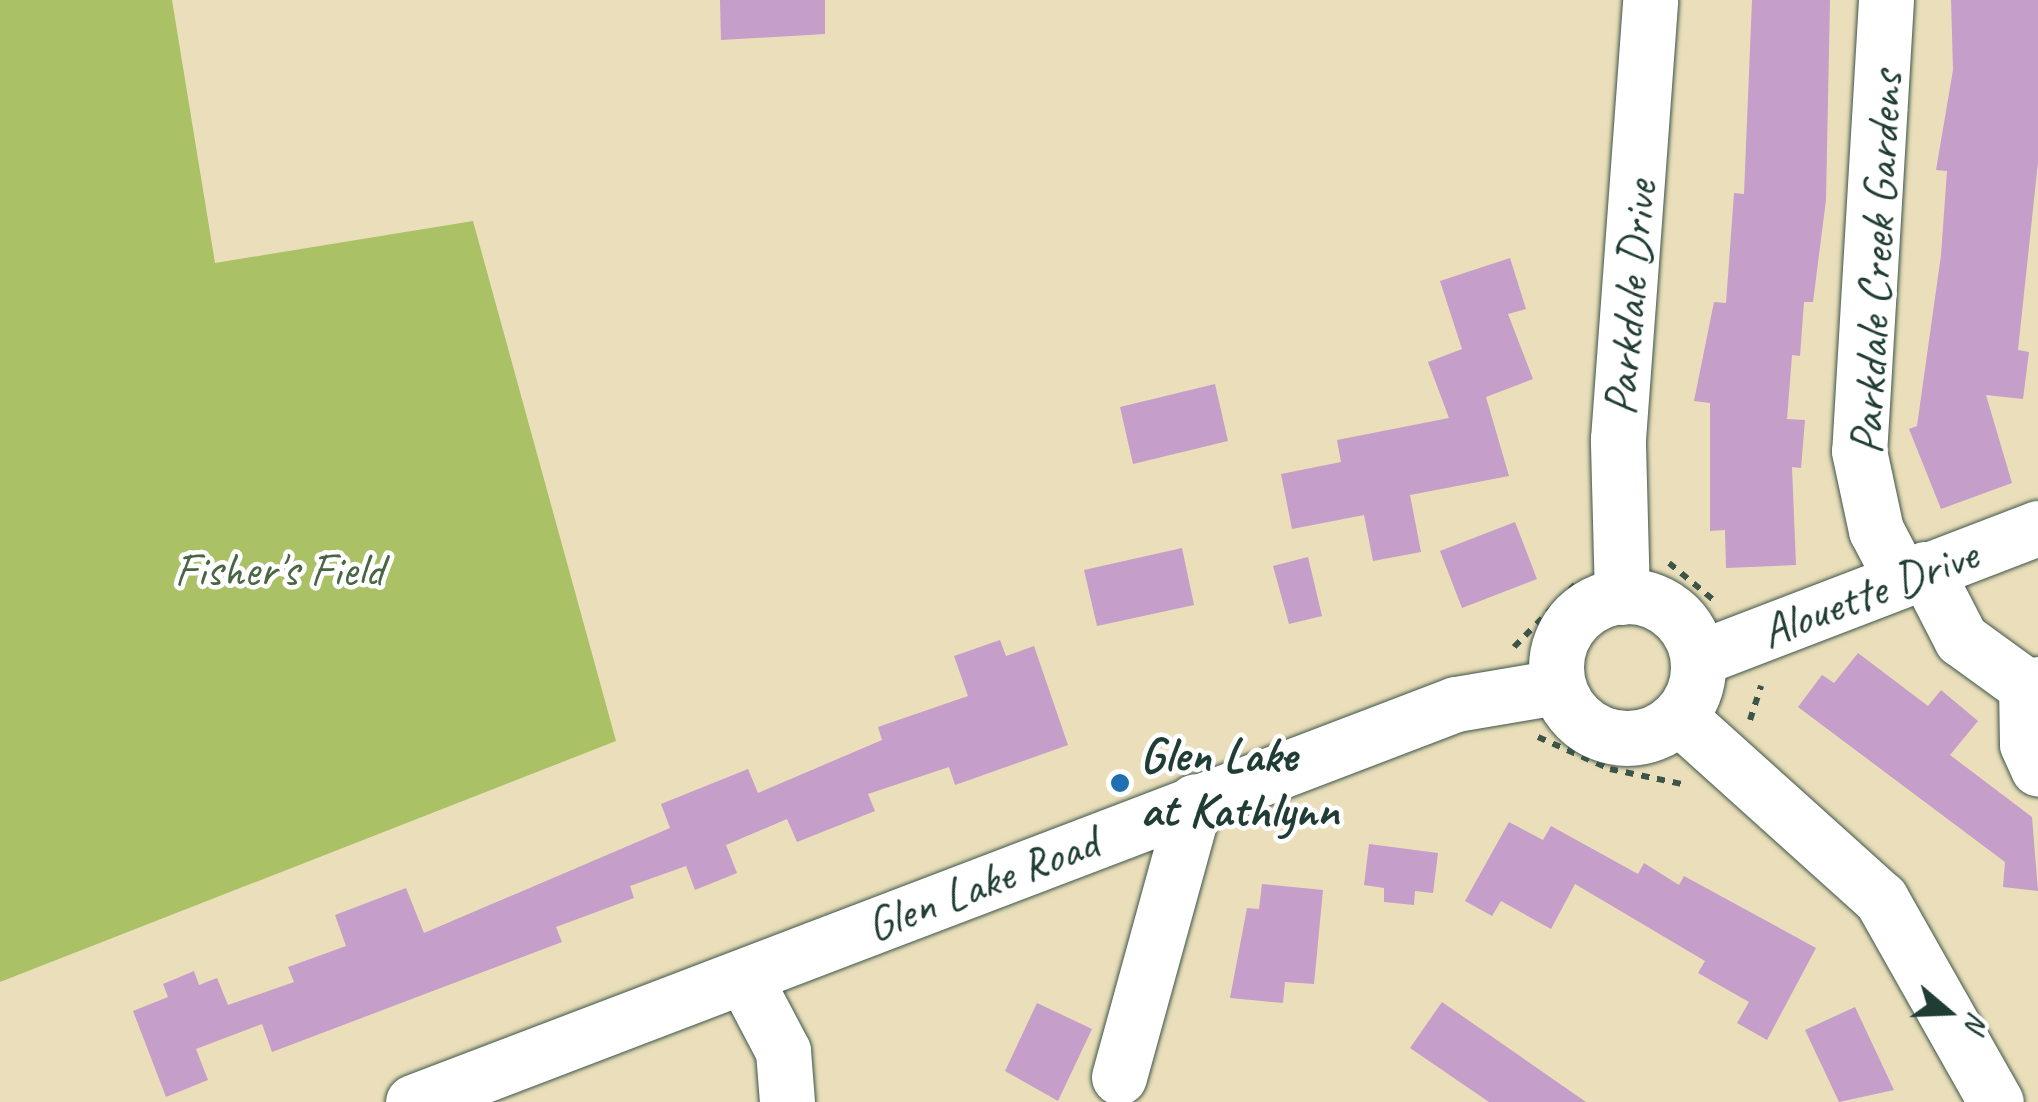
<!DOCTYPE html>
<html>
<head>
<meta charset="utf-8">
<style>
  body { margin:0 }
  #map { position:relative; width:2038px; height:1102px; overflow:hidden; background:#eadfba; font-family:Caveat,sans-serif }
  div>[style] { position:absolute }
  .green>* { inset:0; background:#aac166 }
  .building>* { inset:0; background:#c59ec9 }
  .path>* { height:6px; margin-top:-3px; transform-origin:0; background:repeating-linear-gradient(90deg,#3d5548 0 8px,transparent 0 16px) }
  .roads { filter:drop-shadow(0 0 2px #3d5548) drop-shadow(0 0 2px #3d5548) }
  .minor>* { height:55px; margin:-27.5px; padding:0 27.5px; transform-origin:27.5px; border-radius:27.5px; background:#fff }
  .minor>.ring { margin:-27.5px; padding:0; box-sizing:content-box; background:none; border:55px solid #fff; border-radius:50% }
  .dots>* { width:28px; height:28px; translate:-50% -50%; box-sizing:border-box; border:5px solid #fff; border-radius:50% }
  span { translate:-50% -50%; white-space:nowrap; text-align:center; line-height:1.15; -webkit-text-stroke:9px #fff; paint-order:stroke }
  .street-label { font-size:48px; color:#1f3d34 }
  .park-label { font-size:48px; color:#496543 }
  .poi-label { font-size:48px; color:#1f3d34; font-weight:700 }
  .left { translate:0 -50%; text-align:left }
  .north { position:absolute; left:1898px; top:962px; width:100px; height:100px; -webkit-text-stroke:8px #fff; paint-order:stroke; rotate:109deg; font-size:28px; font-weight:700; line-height:40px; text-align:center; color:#1f3d34 }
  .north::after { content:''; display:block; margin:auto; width:35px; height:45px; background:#1f3d34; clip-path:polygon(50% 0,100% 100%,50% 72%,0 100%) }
</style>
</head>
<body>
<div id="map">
  <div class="green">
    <div style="clip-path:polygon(0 0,172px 0,215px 263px,473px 221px,616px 741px,0 982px)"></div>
  </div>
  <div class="building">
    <div style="clip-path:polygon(720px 0,825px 0,825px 34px,721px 40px)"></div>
    <div style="clip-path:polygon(1752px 0,1830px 0,1826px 200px,1813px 302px,1804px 302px,1800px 356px,1792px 355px,1787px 419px,1805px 420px,1801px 468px,1792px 467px,1796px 565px,1726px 568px,1725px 530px,1710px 531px,1710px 403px,1694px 401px,1714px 302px,1726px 303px,1734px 193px,1744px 194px)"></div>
    <div style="clip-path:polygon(1951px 0,2038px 0,2038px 162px,2018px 350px,2029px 352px,2023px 399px,1986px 395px,2012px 483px,1941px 509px,1909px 429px,1917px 426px,1941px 255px,1947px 171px,1936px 170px,1953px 70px)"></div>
    <div style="clip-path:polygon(1510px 258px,1526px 309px,1508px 314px,1533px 379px,1486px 397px,1509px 476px,1410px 495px,1421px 552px,1373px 561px,1364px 515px,1292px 529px,1281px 474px,1341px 462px,1337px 440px,1449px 418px,1428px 362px,1462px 349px,1440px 281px)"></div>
    <div style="clip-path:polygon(1215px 384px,1228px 441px,1133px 464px,1120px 407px)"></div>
    <div style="clip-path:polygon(1515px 522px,1537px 579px,1462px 608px,1440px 551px)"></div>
    <div style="clip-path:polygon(1182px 548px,1194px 605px,1097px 626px,1084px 570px)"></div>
    <div style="clip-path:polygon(1308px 557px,1322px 616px,1289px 624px,1273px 566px)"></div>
    <div style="clip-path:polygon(1000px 640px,1006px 656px,1034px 646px,1068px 745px,955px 785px,949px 767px,868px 794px,875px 811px,797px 842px,787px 819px,726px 845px,737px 873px,695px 890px,686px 866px,630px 886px,634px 898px,556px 927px,562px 942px,272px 1052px,262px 1024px,196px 1049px,208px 1080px,166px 1097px,133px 1011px,168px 997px,163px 984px,194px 971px,199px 985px,217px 978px,228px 1005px,294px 982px,288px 967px,346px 946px,335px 915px,406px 888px,424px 933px,670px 828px,661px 804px,748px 769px,758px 793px,882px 740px,878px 727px,968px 696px,954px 656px)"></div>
    <div style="clip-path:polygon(1858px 653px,1928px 706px,1941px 690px,1978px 721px,1950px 755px,2032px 817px,2038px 891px,2003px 887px,2005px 862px,1798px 707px,1822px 675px,1834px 683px)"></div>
    <div style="clip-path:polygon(1509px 822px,1543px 840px,1551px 826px,1638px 874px,1644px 863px,1679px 885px,1684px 876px,1816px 948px,1767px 1040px,1737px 1023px,1749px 1002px,1698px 973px,1705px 961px,1575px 884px,1551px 929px,1501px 901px,1492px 916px,1465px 901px)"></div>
    <div style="clip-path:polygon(1369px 844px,1438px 853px,1433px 893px,1415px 891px,1414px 905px,1384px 902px,1384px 888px,1364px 885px)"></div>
    <div style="clip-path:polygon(1262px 884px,1323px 890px,1314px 984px,1285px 982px,1283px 1003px,1230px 998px,1247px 908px,1259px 909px)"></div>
    <div style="clip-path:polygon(1442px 1002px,1586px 1102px,1489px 1102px,1410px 1048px)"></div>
    <div style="clip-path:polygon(1037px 1003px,1092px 1029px,1058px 1101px,1005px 1071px)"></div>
    <div style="clip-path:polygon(1855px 1007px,1894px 1090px,1839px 1102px,1805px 1030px)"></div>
  </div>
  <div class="path">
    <div style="left:1669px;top:563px;width:61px;rotate:39.7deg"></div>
    <div style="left:1514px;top:647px;width:87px;rotate:-45.5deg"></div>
    <div style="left:1750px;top:720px;width:36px;rotate:-72deg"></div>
    <div style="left:1538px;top:737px;width:79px;rotate:24deg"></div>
    <div style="left:1610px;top:769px;width:74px;rotate:11.8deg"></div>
  </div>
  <div class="roads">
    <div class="minor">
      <div style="left:1886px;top:0;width:452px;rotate:93.4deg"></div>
      <div style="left:1859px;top:451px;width:81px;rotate:77.9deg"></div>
      <div style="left:1876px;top:530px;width:54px;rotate:62.5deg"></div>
      <div style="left:1925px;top:569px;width:79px;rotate:62.8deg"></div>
      <div style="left:1961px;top:639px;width:80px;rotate:35.9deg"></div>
      <div style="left:2026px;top:686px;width:12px;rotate:-9deg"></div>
      <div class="ring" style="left:1556px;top:596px;width:87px;height:87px"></div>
      <div style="left:1622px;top:597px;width:158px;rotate:-91.5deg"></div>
      <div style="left:1618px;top:439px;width:440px;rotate:-85.8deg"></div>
      <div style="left:1699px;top:658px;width:363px;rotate:-21deg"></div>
      <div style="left:2026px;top:686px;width:58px;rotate:89deg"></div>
      <div style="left:2027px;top:744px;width:27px;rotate:66deg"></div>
      <div style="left:1680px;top:718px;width:270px;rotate:42deg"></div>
      <div style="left:1881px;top:899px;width:233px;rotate:60.5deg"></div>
      <div style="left:744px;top:977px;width:84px;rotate:62.2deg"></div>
      <div style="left:783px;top:1051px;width:51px;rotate:85.5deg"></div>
      <div style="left:1119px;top:1077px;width:286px;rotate:-74.6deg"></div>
      <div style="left:413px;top:1102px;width:1116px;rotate:-20.89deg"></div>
      <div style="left:1456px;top:704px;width:102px;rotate:-9.6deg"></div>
    </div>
  </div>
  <div class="dots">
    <div style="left:1120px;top:783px;background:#1f6fb2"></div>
  </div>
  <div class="street-label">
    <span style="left:1876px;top:263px;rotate:-87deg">Parkdale Creek Gardens</span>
    <span style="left:1630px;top:298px;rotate:-85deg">Parkdale Drive</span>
    <span style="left:1869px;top:593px;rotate:-21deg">Alouette Drive</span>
    <span style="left:982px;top:884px;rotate:-21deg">Glen Lake Road</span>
  </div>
  <div class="park-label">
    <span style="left:279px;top:570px">Fisher's Field</span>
  </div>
  <div class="poi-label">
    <span class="left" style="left:1140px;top:783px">Glen Lake<br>at Kathlynn</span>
  </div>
  <div class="north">N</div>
</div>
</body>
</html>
